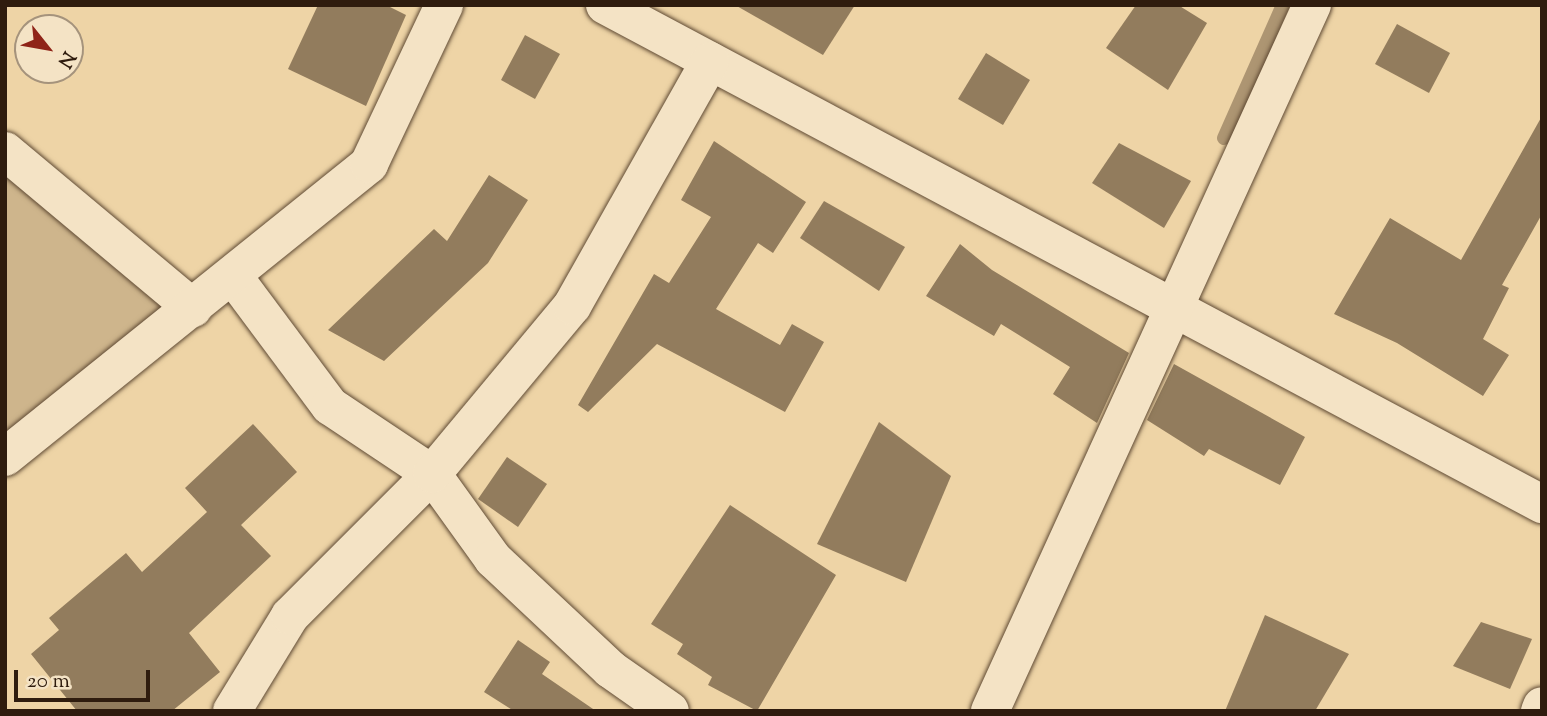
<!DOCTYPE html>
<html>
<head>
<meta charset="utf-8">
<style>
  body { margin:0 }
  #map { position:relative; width:1547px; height:716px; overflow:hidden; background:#eed4a6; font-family:"Sorts Mill Goudy",serif }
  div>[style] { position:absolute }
  .green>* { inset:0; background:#ceb58c }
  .stream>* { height:14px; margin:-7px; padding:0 7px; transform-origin:7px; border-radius:7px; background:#ad9572 }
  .building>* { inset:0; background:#927c5d }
  .roads { filter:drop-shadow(0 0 2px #5f4a34) drop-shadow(0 0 2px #5f4a34) }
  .minor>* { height:38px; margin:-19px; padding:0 19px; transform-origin:19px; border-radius:19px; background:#f4e3c5 }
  span { translate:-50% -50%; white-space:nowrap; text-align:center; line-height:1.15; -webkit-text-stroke:5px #f4e3c5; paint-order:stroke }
  .frame { position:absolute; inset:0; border:7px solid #2f1c0e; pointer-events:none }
  .north { position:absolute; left:14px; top:14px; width:70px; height:70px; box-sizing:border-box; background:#f4e3c5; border:2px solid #a5937c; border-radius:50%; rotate:121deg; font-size:19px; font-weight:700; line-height:28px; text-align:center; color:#2f1c0e }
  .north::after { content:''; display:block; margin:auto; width:24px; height:32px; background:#8f2418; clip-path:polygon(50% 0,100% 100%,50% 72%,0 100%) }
  .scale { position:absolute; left:14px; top:670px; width:136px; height:32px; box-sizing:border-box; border:4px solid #2f1c0e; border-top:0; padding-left:9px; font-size:21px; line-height:24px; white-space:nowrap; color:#2f1c0e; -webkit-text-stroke:5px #f4e3c5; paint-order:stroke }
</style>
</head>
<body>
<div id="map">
  <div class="green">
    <div style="clip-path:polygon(5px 151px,193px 308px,5px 457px)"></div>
  </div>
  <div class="stream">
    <div style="left:1224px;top:138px;width:145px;rotate:-66.1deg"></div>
  </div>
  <div class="building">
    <div style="clip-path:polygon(318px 5px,386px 5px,406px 15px,366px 106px,288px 69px)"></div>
    <div style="clip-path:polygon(735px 5px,855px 5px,823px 55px)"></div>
    <div style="clip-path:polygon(1136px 5px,1178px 5px,1207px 23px,1168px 90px,1106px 48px)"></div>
    <div style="clip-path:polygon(1397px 24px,1450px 53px,1429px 93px,1375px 64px)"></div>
    <div style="clip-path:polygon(525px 35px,560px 54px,535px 99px,501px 80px)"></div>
    <div style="clip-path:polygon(986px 53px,1030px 80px,1003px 125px,958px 99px)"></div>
    <div style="clip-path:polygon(1542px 116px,1542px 214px,1502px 285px,1509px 288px,1483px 339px,1509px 355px,1483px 396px,1397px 343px,1334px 314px,1390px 218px,1461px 260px)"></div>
    <div style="clip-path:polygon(714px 141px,806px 202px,773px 253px,758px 243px,716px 309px,780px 345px,792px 324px,824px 342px,785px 412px,657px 344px,588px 412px,578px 405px,654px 274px,669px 283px,711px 217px,681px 200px)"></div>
    <div style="clip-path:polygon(1119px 143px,1191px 181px,1164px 228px,1092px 183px)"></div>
    <div style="clip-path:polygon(489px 175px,528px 200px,488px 263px,384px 361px,328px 330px,434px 229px,447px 241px)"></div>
    <div style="clip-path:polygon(824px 201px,905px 247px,879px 291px,800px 238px)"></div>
    <div style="clip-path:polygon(960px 244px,992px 270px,1129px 353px,1097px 423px,1053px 394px,1070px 367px,1001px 324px,994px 336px,926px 296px)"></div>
    <div style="clip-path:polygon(1174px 364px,1305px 437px,1280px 485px,1209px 449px,1204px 456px,1147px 420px)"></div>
    <div style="clip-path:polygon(879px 422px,951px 476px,906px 582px,817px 544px)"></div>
    <div style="clip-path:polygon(253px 424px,297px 472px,241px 525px,271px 556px,189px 633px,220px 672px,172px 711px,77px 711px,31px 654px,59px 630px,49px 618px,126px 553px,142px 572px,207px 512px,185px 488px)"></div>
    <div style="clip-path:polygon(507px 457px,547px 484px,518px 527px,478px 499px)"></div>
    <div style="clip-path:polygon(730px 505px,836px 575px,757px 711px,708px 685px,712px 677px,677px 654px,683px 644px,651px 624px)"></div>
    <div style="clip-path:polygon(1265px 615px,1349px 654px,1315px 711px,1225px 711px)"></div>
    <div style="clip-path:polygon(1481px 622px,1532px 639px,1510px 689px,1453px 666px)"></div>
    <div style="clip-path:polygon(518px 640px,550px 662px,542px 674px,596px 711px,514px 711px,484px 692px)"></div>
  </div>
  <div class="roads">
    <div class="minor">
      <div style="left:605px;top:5px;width:1062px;rotate:28.04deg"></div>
      <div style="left:5px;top:151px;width:245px;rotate:39.9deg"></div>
      <div style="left:233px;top:276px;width:162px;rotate:53.3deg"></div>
      <div style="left:330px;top:406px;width:123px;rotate:33.7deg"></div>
      <div style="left:432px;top:474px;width:105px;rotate:54.3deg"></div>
      <div style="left:493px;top:559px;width:161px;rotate:43.2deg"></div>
      <div style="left:610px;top:669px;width:73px;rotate:35deg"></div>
      <div style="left:5px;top:457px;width:467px;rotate:-38.8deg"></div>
      <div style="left:369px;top:164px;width:176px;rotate:-64.7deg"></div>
      <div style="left:232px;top:711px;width:111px;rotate:-58.6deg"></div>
      <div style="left:290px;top:616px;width:201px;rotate:-45deg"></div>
      <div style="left:432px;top:474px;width:219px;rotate:-50.2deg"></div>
      <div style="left:572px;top:306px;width:281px;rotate:-60.6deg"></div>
      <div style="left:990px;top:711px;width:776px;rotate:-65.48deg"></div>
      <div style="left:1540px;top:711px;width:5px;rotate:-68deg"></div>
    </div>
  </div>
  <div class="frame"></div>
  <div class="north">N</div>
  <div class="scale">20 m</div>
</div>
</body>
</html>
